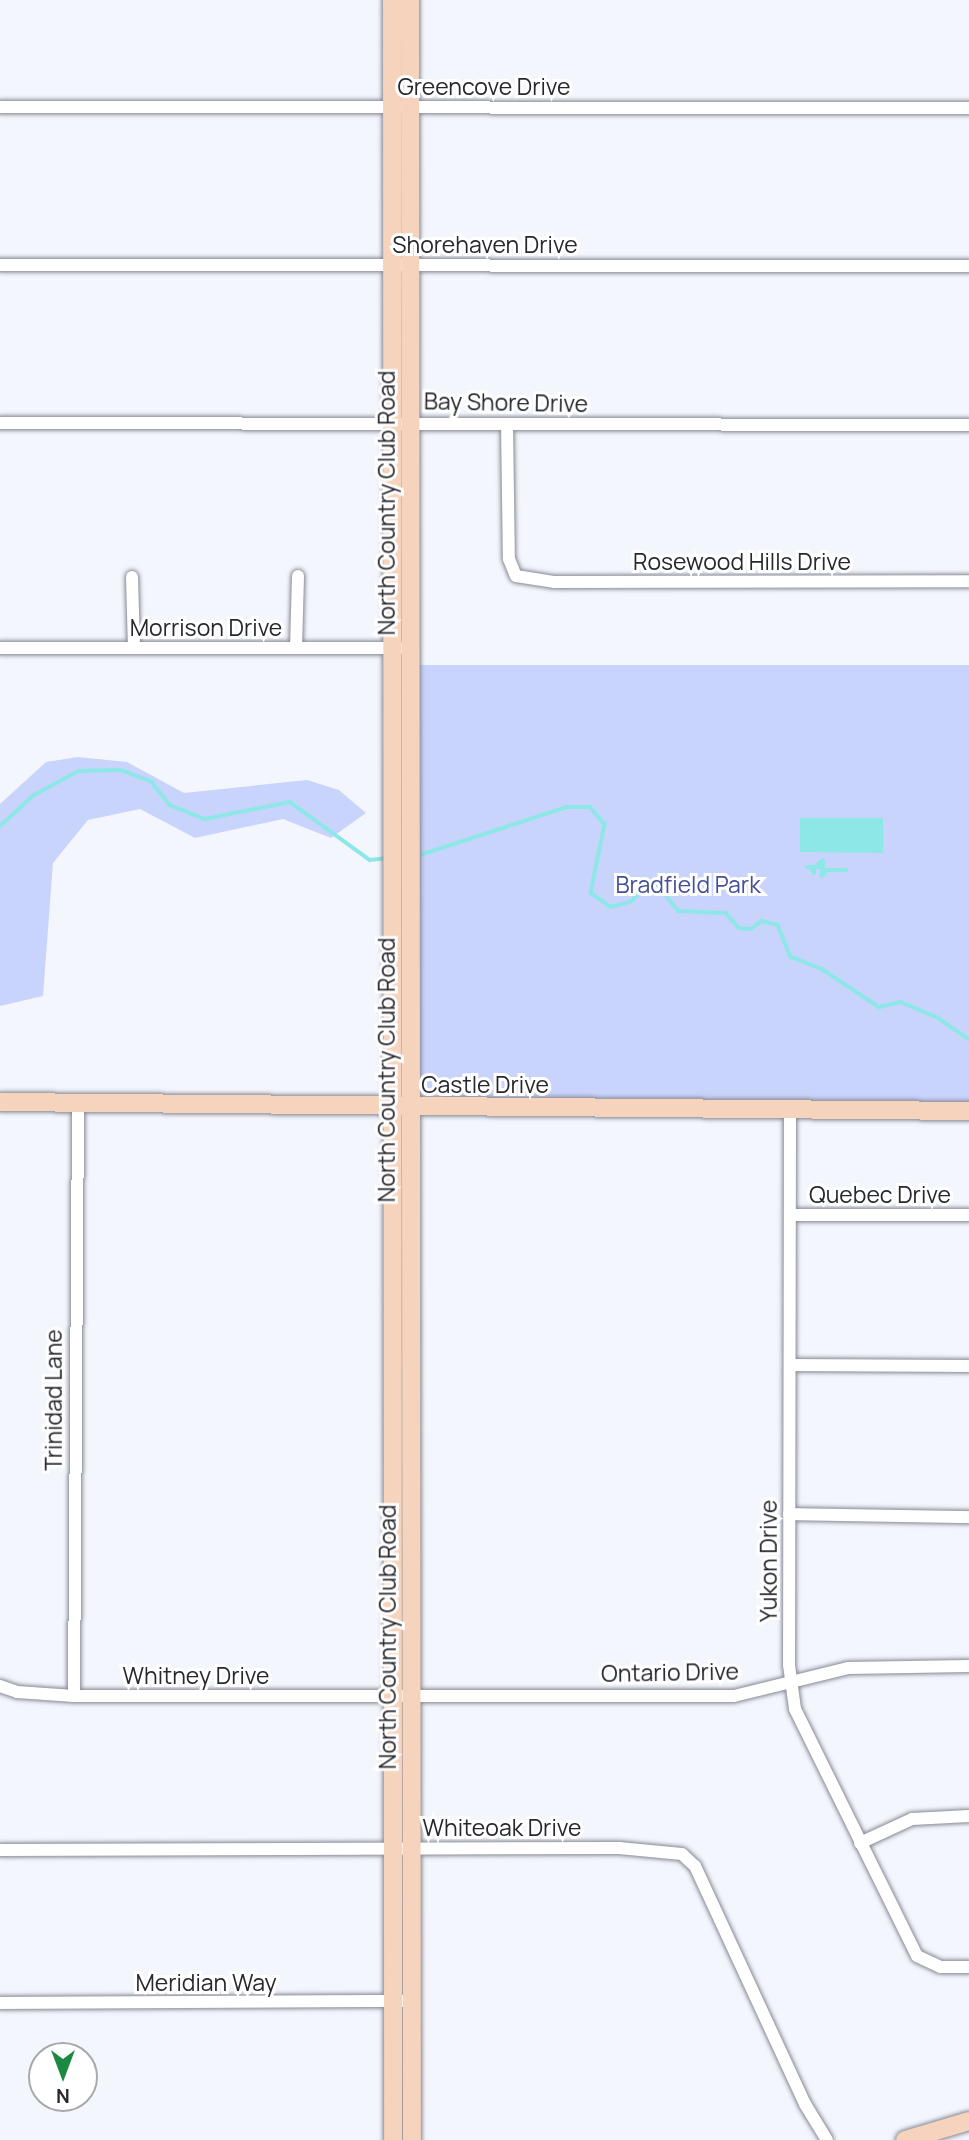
<!DOCTYPE html>
<html>
<head>
<meta charset="utf-8">
<style>
  body { margin:0 }
  #map { position:relative; width:969px; height:2140px; overflow:hidden; background:#f4f6fd; font-family:Manrope,sans-serif }
  div>[style] { position:absolute }
  .green>* { inset:0; background:#c9d4fd }
  .water>* { inset:0; background:#8de7e7 }
  .stream>* { height:3.5px; margin:-1.75px; padding:0 1.75px; transform-origin:1.75px; border-radius:1.75px; background:#8de7e7 }
  .roads { filter:drop-shadow(0 0 2px #878a94) drop-shadow(0 0 2px #878a94) }
  .street>* { height:12px; margin:-6px; padding:0 6px; transform-origin:6px; border-radius:6px; background:#fff }
  .secondary>* { height:18px; margin:-9px; padding:0 9px; transform-origin:9px; border-radius:9px; background:#f6d3bc }
  span { translate:-50% -50%; white-space:nowrap; text-align:center; line-height:1.15; -webkit-text-stroke:6px #fff; paint-order:stroke }
  .street-label { font-size:23px; color:#27282d }
  .park-label { font-size:23px; color:#444f97 }
  .north { position:absolute; left:28px; top:2042px; width:70px; height:70px; box-sizing:border-box; background:#fff; border:2px solid #a9a9ab; border-radius:50%; rotate:180deg; font-size:19px; font-weight:700; line-height:28px; text-align:center; color:#27282d }
  .north::after { content:''; display:block; margin:auto; width:24px; height:32px; background:#1c8940; clip-path:polygon(50% 0,100% 100%,50% 72%,0 100%) }
</style>
</head>
<body>
<div id="map">
  <div class="green">
    <div style="clip-path:polygon(418px 665px,969px 665px,969px 1106px,449px 1098px,423px 1090px,419px 1086px)"></div>
    <div style="clip-path:polygon(78px 757px,127px 762px,184px 793px,307px 780px,339px 790px,366px 813px,331px 838px,283px 819px,195px 838px,140px 809px,88px 820px,53px 863px,43px 996px,0 1006px,0 1012px,0 804px,46px 762px)"></div>
  </div>
  <div class="water">
    <div style="clip-path:polygon(800px 818px,883px 818px,883px 853px,800px 852px)"></div>
  </div>
  <div class="stream">
    <div style="left:0;top:826px;width:46px;rotate:-42.4deg"></div>
    <div style="left:34px;top:795px;width:51px;rotate:-28.1deg"></div>
    <div style="left:79px;top:771px;width:42px;rotate:-1.4deg"></div>
    <div style="left:121px;top:770px;width:33px;rotate:21deg"></div>
    <div style="left:152px;top:782px;width:29px;rotate:52deg"></div>
    <div style="left:170px;top:805px;width:38px;rotate:22deg"></div>
    <div style="left:205px;top:819px;width:87px;rotate:-11.3deg"></div>
    <div style="left:290px;top:802px;width:99px;rotate:35.9deg"></div>
    <div style="left:370px;top:860px;width:18px;rotate:-6deg"></div>
    <div style="left:417px;top:856px;width:158px;rotate:-18.1deg"></div>
    <div style="left:567px;top:807px;width:23px"></div>
    <div style="left:590px;top:807px;width:23px;rotate:49deg"></div>
    <div style="left:605px;top:824px;width:70px;rotate:101.5deg"></div>
    <div style="left:591px;top:893px;width:24px;rotate:35deg"></div>
    <div style="left:611px;top:907px;width:20px;rotate:-15deg"></div>
    <div style="left:630px;top:902px;width:27px;rotate:-42deg"></div>
    <div style="left:650px;top:884px;width:8px;rotate:7deg"></div>
    <div style="left:658px;top:885px;width:33px;rotate:52deg"></div>
    <div style="left:678px;top:911px;width:48px;rotate:2.4deg"></div>
    <div style="left:726px;top:913px;width:20px;rotate:49deg"></div>
    <div style="left:739px;top:928px;width:12px;rotate:5deg"></div>
    <div style="left:751px;top:929px;width:14px;rotate:-36deg"></div>
    <div style="left:762px;top:921px;width:16px;rotate:14deg"></div>
    <div style="left:778px;top:925px;width:35px;rotate:68deg"></div>
    <div style="left:791px;top:957px;width:33px;rotate:21deg"></div>
    <div style="left:822px;top:969px;width:69px;rotate:33.7deg"></div>
    <div style="left:879px;top:1007px;width:23px;rotate:-13deg"></div>
    <div style="left:901px;top:1002px;width:39px;rotate:23deg"></div>
    <div style="left:937px;top:1017px;width:39px;rotate:35deg"></div>
    <div style="left:807px;top:867px;width:8px"></div>
    <div style="left:815px;top:867px;width:6px;rotate:99deg"></div>
    <div style="left:814px;top:873px;width:6px;rotate:-121deg"></div>
    <div style="left:811px;top:868px;width:1px;rotate:-45deg"></div>
    <div style="left:812px;top:867px;width:11px"></div>
    <div style="left:823px;top:867px;width:6px;rotate:-90deg"></div>
    <div style="left:823px;top:861px;width:5px;rotate:143deg"></div>
    <div style="left:819px;top:864px;width:2px;rotate:63deg"></div>
    <div style="left:820px;top:866px;width:7px;rotate:45deg"></div>
    <div style="left:825px;top:871px;width:3px;rotate:90deg"></div>
    <div style="left:825px;top:874px;width:4px;rotate:146deg"></div>
    <div style="left:822px;top:876px;width:6px;rotate:-90deg"></div>
    <div style="left:822px;top:870px;width:24px"></div>
  </div>
  <div class="roads">
    <div class="street">
      <div style="left:0;top:107px;width:969px;rotate:0.06deg"></div>
      <div style="left:0;top:265px;width:969px;rotate:0.06deg"></div>
      <div style="left:0;top:423px;width:969px;rotate:0.12deg"></div>
      <div style="left:507px;top:424px;width:135px;rotate:89.2deg"></div>
      <div style="left:509px;top:559px;width:18px;rotate:68deg"></div>
      <div style="left:516px;top:576px;width:38px;rotate:9deg"></div>
      <div style="left:554px;top:582px;width:415px;rotate:-0.1deg"></div>
      <div style="left:132px;top:577px;width:71px;rotate:88.4deg"></div>
      <div style="left:0;top:648px;width:400px"></div>
      <div style="left:296px;top:648px;width:72px;rotate:-88.4deg"></div>
      <div style="left:790px;top:1111px;width:554px;rotate:90.1deg"></div>
      <div style="left:789px;top:1665px;width:44px;rotate:82.2deg"></div>
      <div style="left:795px;top:1709px;width:275px;rotate:63.7deg"></div>
      <div style="left:917px;top:1956px;width:26px;rotate:25deg"></div>
      <div style="left:941px;top:1967px;width:28px"></div>
      <div style="left:791px;top:1215px;width:178px"></div>
      <div style="left:791px;top:1365px;width:178px;rotate:0.3deg"></div>
      <div style="left:789px;top:1514px;width:180px;rotate:1deg"></div>
      <div style="left:0;top:1686px;width:18px;rotate:19deg"></div>
      <div style="left:17px;top:1692px;width:57px;rotate:4deg"></div>
      <div style="left:74px;top:1696px;width:660px"></div>
      <div style="left:734px;top:1696px;width:117px;rotate:-13.8deg"></div>
      <div style="left:848px;top:1668px;width:121px;rotate:-0.9deg"></div>
      <div style="left:74px;top:1696px;width:592px;rotate:-89.61deg"></div>
      <div style="left:860px;top:1843px;width:57px;rotate:-24.8deg"></div>
      <div style="left:912px;top:1819px;width:57px;rotate:-3deg"></div>
      <div style="left:0;top:1850px;width:619px;rotate:-0.19deg"></div>
      <div style="left:619px;top:1848px;width:63px;rotate:5.4deg"></div>
      <div style="left:682px;top:1854px;width:18px;rotate:43deg"></div>
      <div style="left:695px;top:1866px;width:262px;rotate:65.2deg"></div>
      <div style="left:805px;top:2104px;width:42px;rotate:58.6deg"></div>
      <div style="left:0;top:2003px;width:413px;rotate:-0.3deg"></div>
    </div>
    <div class="secondary">
      <div style="left:392px;top:0;width:2140px;rotate:89.97deg"></div>
      <div style="left:410px;top:0;width:2140px;rotate:89.95deg"></div>
      <div style="left:0;top:1102px;width:969px;rotate:0.53deg"></div>
      <div style="left:905px;top:2140px;width:67px;rotate:-16.5deg"></div>
    </div>
  </div>
  <div class="street-label">
    <span style="left:484px;top:86px">Greencove Drive</span>
    <span style="left:485px;top:244px">Shorehaven Drive</span>
    <span style="left:506px;top:402px;rotate:1deg">Bay Shore Drive</span>
    <span style="left:386px;top:503px;rotate:-90deg">North Country Club Road</span>
    <span style="left:742px;top:561px">Rosewood Hills Drive</span>
    <span style="left:206px;top:627px">Morrison Drive</span>
    <span style="left:386px;top:1070px;rotate:-90deg">North Country Club Road</span>
    <span style="left:485px;top:1084px">Castle Drive</span>
    <span style="left:880px;top:1194px">Quebec Drive</span>
    <span style="left:53px;top:1400px;rotate:-90deg">Trinidad Lane</span>
    <span style="left:768px;top:1561px;rotate:-90deg">Yukon Drive</span>
    <span style="left:387px;top:1637px;rotate:-90deg">North Country Club Road</span>
    <span style="left:670px;top:1672px;rotate:-1deg">Ontario Drive</span>
    <span style="left:196px;top:1675px">Whitney Drive</span>
    <span style="left:502px;top:1827px">Whiteoak Drive</span>
    <span style="left:206px;top:1982px">Meridian Way</span>
  </div>
  <div class="park-label">
    <span style="left:688px;top:884px">Bradfield Park</span>
  </div>
  <div class="north">N</div>
</div>
</body>
</html>
